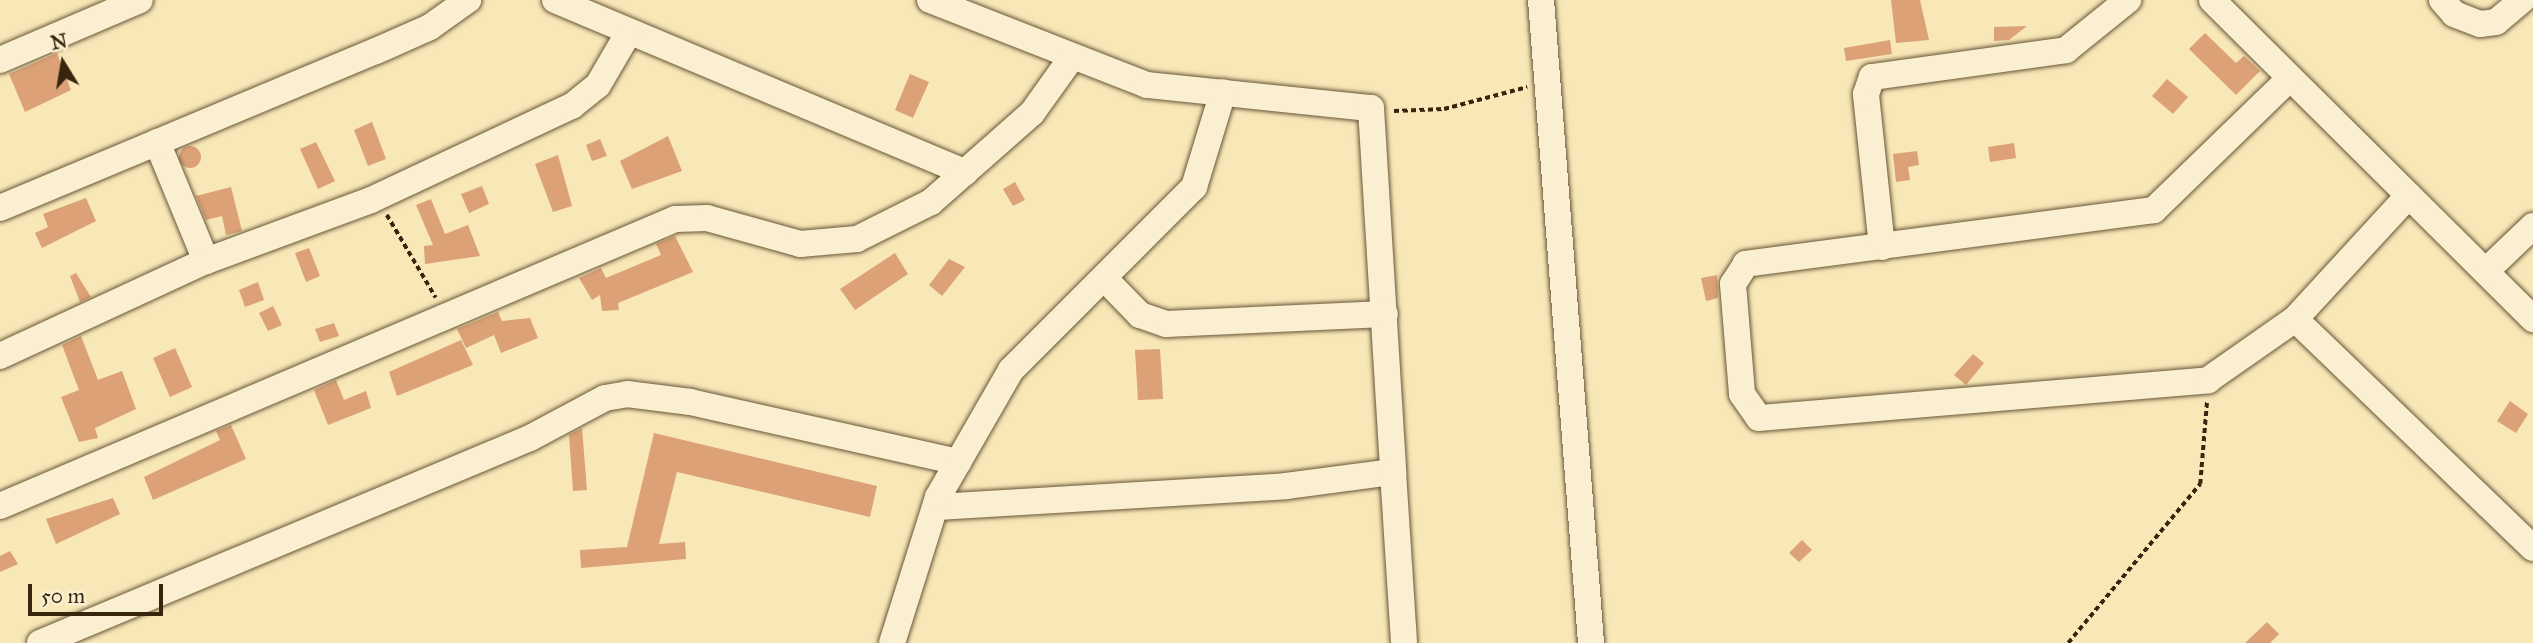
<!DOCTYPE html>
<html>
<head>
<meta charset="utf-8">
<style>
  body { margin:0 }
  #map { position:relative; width:2533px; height:643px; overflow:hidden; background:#f8e7b7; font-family:"IM FELL Great Primer",serif }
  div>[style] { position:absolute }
  .building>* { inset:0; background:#dca176 }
  .round { border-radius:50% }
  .path>* { height:3.5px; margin-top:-1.75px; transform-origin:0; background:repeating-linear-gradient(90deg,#38250e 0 5px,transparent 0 8.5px) }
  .roads { filter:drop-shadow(0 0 2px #685638) drop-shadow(0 0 2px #685638) }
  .minor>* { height:26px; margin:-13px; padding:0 13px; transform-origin:13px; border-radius:13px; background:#faefd0 }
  span { translate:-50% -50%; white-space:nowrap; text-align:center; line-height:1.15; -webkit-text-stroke:7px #faefd0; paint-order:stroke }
  .north { position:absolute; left:28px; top:28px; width:70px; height:70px; -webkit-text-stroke:5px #faefd0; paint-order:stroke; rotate:349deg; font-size:19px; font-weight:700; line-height:28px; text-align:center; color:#38250e }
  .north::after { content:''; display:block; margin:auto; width:24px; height:32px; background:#38250e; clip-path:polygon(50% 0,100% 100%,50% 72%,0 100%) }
  .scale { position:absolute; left:28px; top:584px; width:135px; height:32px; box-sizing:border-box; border:4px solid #38250e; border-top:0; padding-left:9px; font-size:21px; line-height:24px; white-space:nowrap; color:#38250e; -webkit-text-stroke:5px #faefd0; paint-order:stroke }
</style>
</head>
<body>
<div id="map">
  <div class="building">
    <div style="clip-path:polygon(1891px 0,1920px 0,1929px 40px,1896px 43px)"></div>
    <div style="clip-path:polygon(2027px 26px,2009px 40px,1994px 41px,1994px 27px)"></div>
    <div style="clip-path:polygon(2205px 33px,2236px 63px,2244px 56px,2260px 71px,2236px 95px,2189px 49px)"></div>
    <div style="clip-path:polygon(1890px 40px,1892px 54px,1846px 61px,1844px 48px)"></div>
    <div style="clip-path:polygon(57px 53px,71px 90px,25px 112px,9px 74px)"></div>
    <div style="clip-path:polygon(910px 74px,929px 82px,913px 118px,895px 110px)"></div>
    <div style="clip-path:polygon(2167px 79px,2188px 97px,2173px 114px,2152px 96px)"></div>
    <div style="clip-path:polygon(372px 122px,386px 159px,368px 166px,354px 130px)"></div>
    <div style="clip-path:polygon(668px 136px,682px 171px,632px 189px,620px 161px)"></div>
    <div style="clip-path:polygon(600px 139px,607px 156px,592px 161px,586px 145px)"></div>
    <div style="clip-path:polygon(316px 142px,335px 181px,318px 189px,300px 149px)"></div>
    <div style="clip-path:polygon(2014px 143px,2016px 158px,1990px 162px,1988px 147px)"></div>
    <div class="round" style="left:179px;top:146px;width:22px;height:22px"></div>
    <div style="clip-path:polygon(1917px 151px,1919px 165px,1908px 167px,1910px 180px,1896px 182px,1893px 154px)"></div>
    <div style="clip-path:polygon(558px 155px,572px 206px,553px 212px,535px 164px)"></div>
    <div style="clip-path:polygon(1015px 182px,1025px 200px,1013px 206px,1003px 189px)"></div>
    <div style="clip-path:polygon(482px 186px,489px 204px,469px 213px,461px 194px)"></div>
    <div style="clip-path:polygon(231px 187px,242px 231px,226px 235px,222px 216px,206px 220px,196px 196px)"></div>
    <div style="clip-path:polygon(86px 198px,96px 221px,42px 248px,35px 233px,48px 227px,43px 214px)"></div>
    <div style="clip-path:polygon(431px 199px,445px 234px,468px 225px,480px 256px,425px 264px,424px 246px,433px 245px,416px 205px)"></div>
    <div style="clip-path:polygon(675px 236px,693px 272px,618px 303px,619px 310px,602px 311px,600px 295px,592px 300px,579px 278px,601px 268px,606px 278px,661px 255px,656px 244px)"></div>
    <div style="clip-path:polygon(309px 248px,320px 276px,306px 282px,295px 253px)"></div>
    <div style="clip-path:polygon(895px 253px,908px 274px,855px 310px,840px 289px)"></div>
    <div style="clip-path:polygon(949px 259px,965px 267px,942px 296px,929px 285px)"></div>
    <div style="clip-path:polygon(76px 273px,91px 297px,80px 302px,70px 276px)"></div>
    <div style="clip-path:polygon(1717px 275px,1718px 298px,1706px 301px,1701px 278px)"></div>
    <div style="clip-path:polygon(258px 282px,264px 300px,245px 307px,239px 290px)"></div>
    <div style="clip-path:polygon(273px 306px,282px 325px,268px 331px,259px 313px)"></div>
    <div style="clip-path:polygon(498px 312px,502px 321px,530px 318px,538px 338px,501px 353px,494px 335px,466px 348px,457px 329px)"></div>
    <div style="clip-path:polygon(334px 323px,339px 336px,320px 342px,315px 329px)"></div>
    <div style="clip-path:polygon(81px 336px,98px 380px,122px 371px,136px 409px,95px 428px,98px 438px,79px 442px,61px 397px,79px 390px,62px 345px)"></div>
    <div style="clip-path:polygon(461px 340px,473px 365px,397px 396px,389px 372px)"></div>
    <div style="clip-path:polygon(175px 348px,192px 387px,170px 397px,153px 358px)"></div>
    <div style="clip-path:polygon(1160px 349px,1163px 399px,1138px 400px,1135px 350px)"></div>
    <div style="clip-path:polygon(1973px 354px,1984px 363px,1966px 385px,1954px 375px)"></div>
    <div style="clip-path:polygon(336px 380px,344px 400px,366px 391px,371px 408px,328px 425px,314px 390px)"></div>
    <div style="clip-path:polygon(2510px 401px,2528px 414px,2516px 433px,2497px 421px)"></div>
    <div style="clip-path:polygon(231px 425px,246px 459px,153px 500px,144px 477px,220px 440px,216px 431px)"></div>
    <div style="clip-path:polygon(582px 428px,587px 490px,573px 491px,569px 435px)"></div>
    <div style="clip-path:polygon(654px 433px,877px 486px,870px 517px,677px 472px,659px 544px,685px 542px,686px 559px,581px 568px,580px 550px,627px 547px)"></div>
    <div style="clip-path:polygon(113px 498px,120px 514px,56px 544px,46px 519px)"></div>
    <div style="clip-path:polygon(1802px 540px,1812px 550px,1799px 562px,1789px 553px)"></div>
    <div style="clip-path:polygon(10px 551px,18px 564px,0 572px,0 556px)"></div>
    <div style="clip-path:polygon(2267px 622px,2279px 634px,2270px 643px,2245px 643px)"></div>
  </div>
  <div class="path">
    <div style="left:1394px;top:111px;width:50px;rotate:-2.3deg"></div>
    <div style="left:1444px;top:109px;width:86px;rotate:-14.8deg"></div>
    <div style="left:387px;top:215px;width:96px;rotate:59.4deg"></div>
    <div style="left:2068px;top:643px;width:207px;rotate:-50.3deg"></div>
    <div style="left:2200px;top:484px;width:85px;rotate:-85.3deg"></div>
  </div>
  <div class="roads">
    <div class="minor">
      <div style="left:555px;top:0;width:445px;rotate:22.8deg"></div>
      <div style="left:930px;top:0;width:233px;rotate:21.4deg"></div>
      <div style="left:1147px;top:85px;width:225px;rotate:5.9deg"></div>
      <div style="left:1371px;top:108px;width:365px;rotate:86.5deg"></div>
      <div style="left:1541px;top:0;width:645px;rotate:85.55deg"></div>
      <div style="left:2212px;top:0;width:453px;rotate:44.8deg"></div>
      <div style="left:2442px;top:0;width:18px;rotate:49deg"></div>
      <div style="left:2454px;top:14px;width:28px;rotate:21deg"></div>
      <div style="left:2480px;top:24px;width:16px;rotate:-7deg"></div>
      <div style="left:2496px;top:22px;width:34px;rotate:-40deg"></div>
      <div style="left:0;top:60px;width:152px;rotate:-23.2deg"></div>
      <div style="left:2288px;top:80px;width:187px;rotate:135.9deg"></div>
      <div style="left:2154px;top:210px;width:412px;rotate:172.5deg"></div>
      <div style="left:1746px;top:264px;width:24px;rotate:123deg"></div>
      <div style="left:1733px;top:284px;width:110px;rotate:85.3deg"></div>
      <div style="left:1742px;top:394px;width:29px;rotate:55deg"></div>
      <div style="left:1759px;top:418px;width:451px;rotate:-4.8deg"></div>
      <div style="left:2208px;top:380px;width:106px;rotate:-35deg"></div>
      <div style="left:2295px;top:319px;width:168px;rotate:-47.4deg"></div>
      <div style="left:157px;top:142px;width:129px;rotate:67.6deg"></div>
      <div style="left:0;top:208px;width:407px;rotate:-22.7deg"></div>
      <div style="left:376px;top:51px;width:59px;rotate:-24deg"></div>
      <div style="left:430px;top:27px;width:47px;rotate:-35.4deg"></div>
      <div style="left:1882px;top:247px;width:154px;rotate:-96deg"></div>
      <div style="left:1866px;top:94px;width:18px;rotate:-71deg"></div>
      <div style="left:1872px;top:77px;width:196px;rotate:-7.9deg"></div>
      <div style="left:2066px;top:50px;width:80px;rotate:-38.9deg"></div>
      <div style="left:2486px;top:271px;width:65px;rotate:-43.8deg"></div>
      <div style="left:1105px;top:279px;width:50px;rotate:45.8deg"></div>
      <div style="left:1140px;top:315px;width:28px;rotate:19deg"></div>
      <div style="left:1166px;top:324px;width:219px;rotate:-2.6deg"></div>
      <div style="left:2295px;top:319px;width:330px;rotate:43.9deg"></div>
      <div style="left:0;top:356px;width:227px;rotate:-24.8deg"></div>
      <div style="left:206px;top:261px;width:176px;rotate:-20.3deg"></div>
      <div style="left:371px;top:200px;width:222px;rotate:-25.1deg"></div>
      <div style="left:572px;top:106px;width:33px;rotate:-39deg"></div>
      <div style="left:598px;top:85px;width:61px;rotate:-59.7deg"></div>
      <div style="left:0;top:506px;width:733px;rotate:-23.03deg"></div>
      <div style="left:675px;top:219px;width:32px;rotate:-2deg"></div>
      <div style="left:707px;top:218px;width:97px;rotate:15.6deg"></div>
      <div style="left:800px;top:244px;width:57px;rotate:-5deg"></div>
      <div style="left:857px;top:239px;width:83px;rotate:-26.6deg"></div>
      <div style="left:931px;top:202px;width:135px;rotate:-41.4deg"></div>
      <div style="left:1032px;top:113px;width:65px;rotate:-54.4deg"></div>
      <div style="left:937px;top:507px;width:350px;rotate:-3.4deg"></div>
      <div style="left:1286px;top:486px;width:108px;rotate:-7.5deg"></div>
      <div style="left:1393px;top:472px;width:171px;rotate:86.3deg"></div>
      <div style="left:40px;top:643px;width:531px;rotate:-22.7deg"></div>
      <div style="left:530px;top:438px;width:85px;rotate:-28.1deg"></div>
      <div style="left:605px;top:398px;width:22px;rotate:-10deg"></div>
      <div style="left:627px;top:394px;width:64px;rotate:7.2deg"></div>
      <div style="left:690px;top:402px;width:275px;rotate:12.6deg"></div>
      <div style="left:892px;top:643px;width:153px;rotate:-72.5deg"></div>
      <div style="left:938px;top:497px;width:146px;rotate:-60.1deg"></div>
      <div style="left:1011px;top:370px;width:259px;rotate:-45deg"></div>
      <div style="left:1194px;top:187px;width:99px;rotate:-73deg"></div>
    </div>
  </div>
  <div class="north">N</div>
  <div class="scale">50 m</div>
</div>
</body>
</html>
